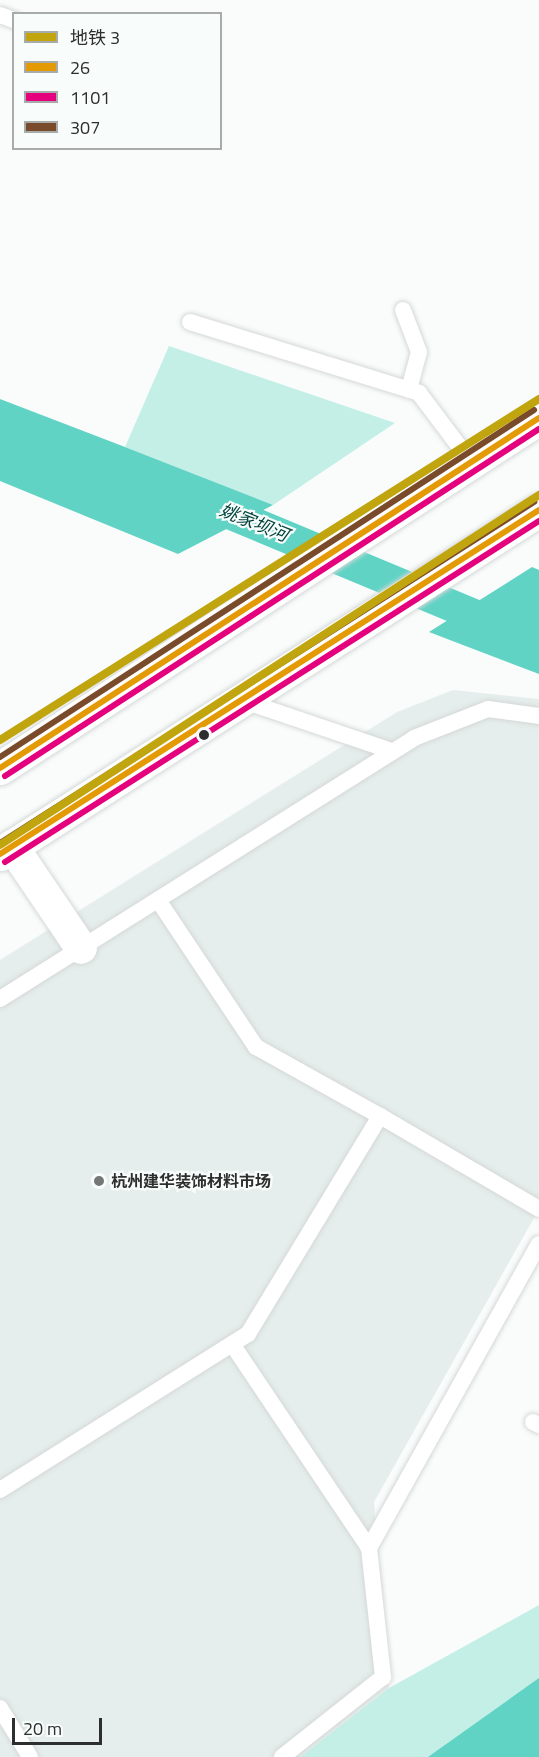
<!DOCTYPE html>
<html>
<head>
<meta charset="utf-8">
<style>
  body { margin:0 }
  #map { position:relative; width:539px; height:1757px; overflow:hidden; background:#f9fcfb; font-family:"Titillium Web","Noto Sans SC",sans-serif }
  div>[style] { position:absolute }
  .built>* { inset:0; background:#e5eeec }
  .green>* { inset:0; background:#c4efe7 }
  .water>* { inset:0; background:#60d3c5 }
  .canal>* { height:32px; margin:-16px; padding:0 16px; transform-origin:16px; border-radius:16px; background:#60d3c5 }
  .roads { filter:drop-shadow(0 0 2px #d5d8d7) drop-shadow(0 0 2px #d5d8d7) }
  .service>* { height:16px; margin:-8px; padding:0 8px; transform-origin:8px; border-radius:8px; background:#fefffe }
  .minor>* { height:32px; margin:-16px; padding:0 16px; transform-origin:16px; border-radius:16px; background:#fefffe }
  .primary>* { height:33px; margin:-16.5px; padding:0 16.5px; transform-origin:16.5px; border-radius:16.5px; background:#fefffe }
  .bus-1>* { height:6px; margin:-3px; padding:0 3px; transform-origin:3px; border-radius:3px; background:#e39a05 }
  .bus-2>* { height:6px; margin:-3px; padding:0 3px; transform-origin:3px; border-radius:3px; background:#e5007d }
  .bus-3>* { height:6px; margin:-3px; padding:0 3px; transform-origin:3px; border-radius:3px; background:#7a4b2a }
  .metro-1>* { height:8px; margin:-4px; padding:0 4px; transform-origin:4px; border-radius:4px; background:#c0a50e }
  .dots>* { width:16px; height:16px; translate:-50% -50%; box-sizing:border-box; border:3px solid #f8fdfc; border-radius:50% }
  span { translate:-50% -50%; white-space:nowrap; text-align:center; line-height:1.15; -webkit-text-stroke:4.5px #f8fdfc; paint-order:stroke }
  .poi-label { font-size:16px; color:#2d2f2e; font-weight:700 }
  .left { translate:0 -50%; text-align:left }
  .water-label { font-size:18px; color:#00433b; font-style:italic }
  .legend { position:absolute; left:12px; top:12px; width:210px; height:138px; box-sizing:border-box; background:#f8fdfc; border:2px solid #a7abaa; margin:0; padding:8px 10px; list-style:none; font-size:18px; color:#2d2f2e }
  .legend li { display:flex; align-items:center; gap:12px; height:30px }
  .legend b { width:30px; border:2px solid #a7abaa }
  .scale { position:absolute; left:12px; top:1718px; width:90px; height:27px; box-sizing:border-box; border:3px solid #2d2f2e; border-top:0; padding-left:8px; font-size:18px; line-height:21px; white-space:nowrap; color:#2d2f2e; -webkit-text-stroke:4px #f8fdfc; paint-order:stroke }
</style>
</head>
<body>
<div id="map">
  <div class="built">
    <div style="clip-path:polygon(453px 690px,539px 699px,539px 1209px,374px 1502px,389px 1688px,300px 1757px,0 1757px,0 960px,397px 712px)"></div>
  </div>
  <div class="green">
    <div style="clip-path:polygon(169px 346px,395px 423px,273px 505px,125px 447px)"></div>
    <div style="clip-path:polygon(539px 1605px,539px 1679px,431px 1757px,300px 1757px,389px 1688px)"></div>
  </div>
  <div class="water">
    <div style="clip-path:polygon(0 399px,125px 447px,273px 505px,178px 554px,0 481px)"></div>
    <div style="clip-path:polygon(532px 567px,539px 570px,539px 674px,429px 632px)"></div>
    <div style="clip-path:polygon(539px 1678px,539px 1757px,428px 1757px)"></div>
  </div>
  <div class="canal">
    <div style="left:205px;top:503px;width:362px;rotate:22.6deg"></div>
  </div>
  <div class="roads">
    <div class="service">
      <div style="left:0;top:15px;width:15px;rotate:20deg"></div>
      <div style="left:403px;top:310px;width:45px;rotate:69.1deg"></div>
      <div style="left:419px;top:352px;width:39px;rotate:105deg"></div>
      <div style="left:190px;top:322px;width:240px;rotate:17.2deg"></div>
      <div style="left:419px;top:393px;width:86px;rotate:53deg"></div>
      <div style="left:241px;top:700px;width:159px;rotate:18.7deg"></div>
      <div style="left:158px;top:900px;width:177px;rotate:56.3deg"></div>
      <div style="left:256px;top:1047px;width:142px;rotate:29.1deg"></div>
      <div style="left:380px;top:1116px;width:184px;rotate:30.3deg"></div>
      <div style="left:0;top:999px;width:489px;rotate:-32.2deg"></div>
      <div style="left:414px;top:738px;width:79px;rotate:-21.4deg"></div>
      <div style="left:488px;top:709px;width:51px;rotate:7.8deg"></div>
      <div style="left:232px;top:1344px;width:246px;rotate:56.1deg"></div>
      <div style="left:369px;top:1548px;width:130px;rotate:83.8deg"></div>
      <div style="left:383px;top:1677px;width:129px;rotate:141.6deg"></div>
      <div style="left:533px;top:1422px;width:7px;rotate:27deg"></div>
      <div style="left:0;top:1490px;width:293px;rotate:-32.2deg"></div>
      <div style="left:248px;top:1334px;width:255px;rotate:-58.8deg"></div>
      <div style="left:369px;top:1548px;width:348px;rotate:-60.8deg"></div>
      <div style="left:0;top:1708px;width:57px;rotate:58.5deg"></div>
    </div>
    <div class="minor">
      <div style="left:12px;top:846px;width:123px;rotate:55.9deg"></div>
    </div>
    <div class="primary">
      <div style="left:0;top:768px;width:643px;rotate:-33deg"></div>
      <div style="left:0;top:854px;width:639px;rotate:-32.55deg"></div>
    </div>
  </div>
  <div class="bus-1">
    <div style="left:0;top:768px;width:643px;rotate:-33deg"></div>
    <div style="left:0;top:854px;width:639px;rotate:-32.55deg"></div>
  </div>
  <div class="bus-2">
    <div style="left:5px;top:776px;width:637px;rotate:-33.02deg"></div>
    <div style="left:5px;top:862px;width:634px;rotate:-32.56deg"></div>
  </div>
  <div class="bus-3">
    <div style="left:0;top:757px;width:637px;rotate:-33.02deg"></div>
    <div style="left:0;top:843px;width:634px;rotate:-32.56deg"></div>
  </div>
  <div class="metro-1">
    <div style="left:0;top:740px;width:638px;rotate:-32.32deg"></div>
    <div style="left:0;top:845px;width:643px;rotate:-33deg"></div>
  </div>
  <div class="dots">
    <div style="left:204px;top:735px;background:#2d2f2e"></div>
    <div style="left:99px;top:1181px;background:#747776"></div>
  </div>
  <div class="poi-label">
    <span class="left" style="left:111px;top:1181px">杭州建华装饰材料市场</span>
  </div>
  <div class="water-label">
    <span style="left:254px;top:523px;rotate:22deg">姚家坝河</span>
  </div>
  <ul class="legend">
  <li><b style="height:8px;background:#c0a50e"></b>地铁 3</li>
  <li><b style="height:8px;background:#e39a05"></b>26</li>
  <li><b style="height:8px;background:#e5007d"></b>1101</li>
  <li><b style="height:8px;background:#7a4b2a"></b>307</li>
  </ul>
  <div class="scale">20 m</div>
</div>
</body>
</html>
